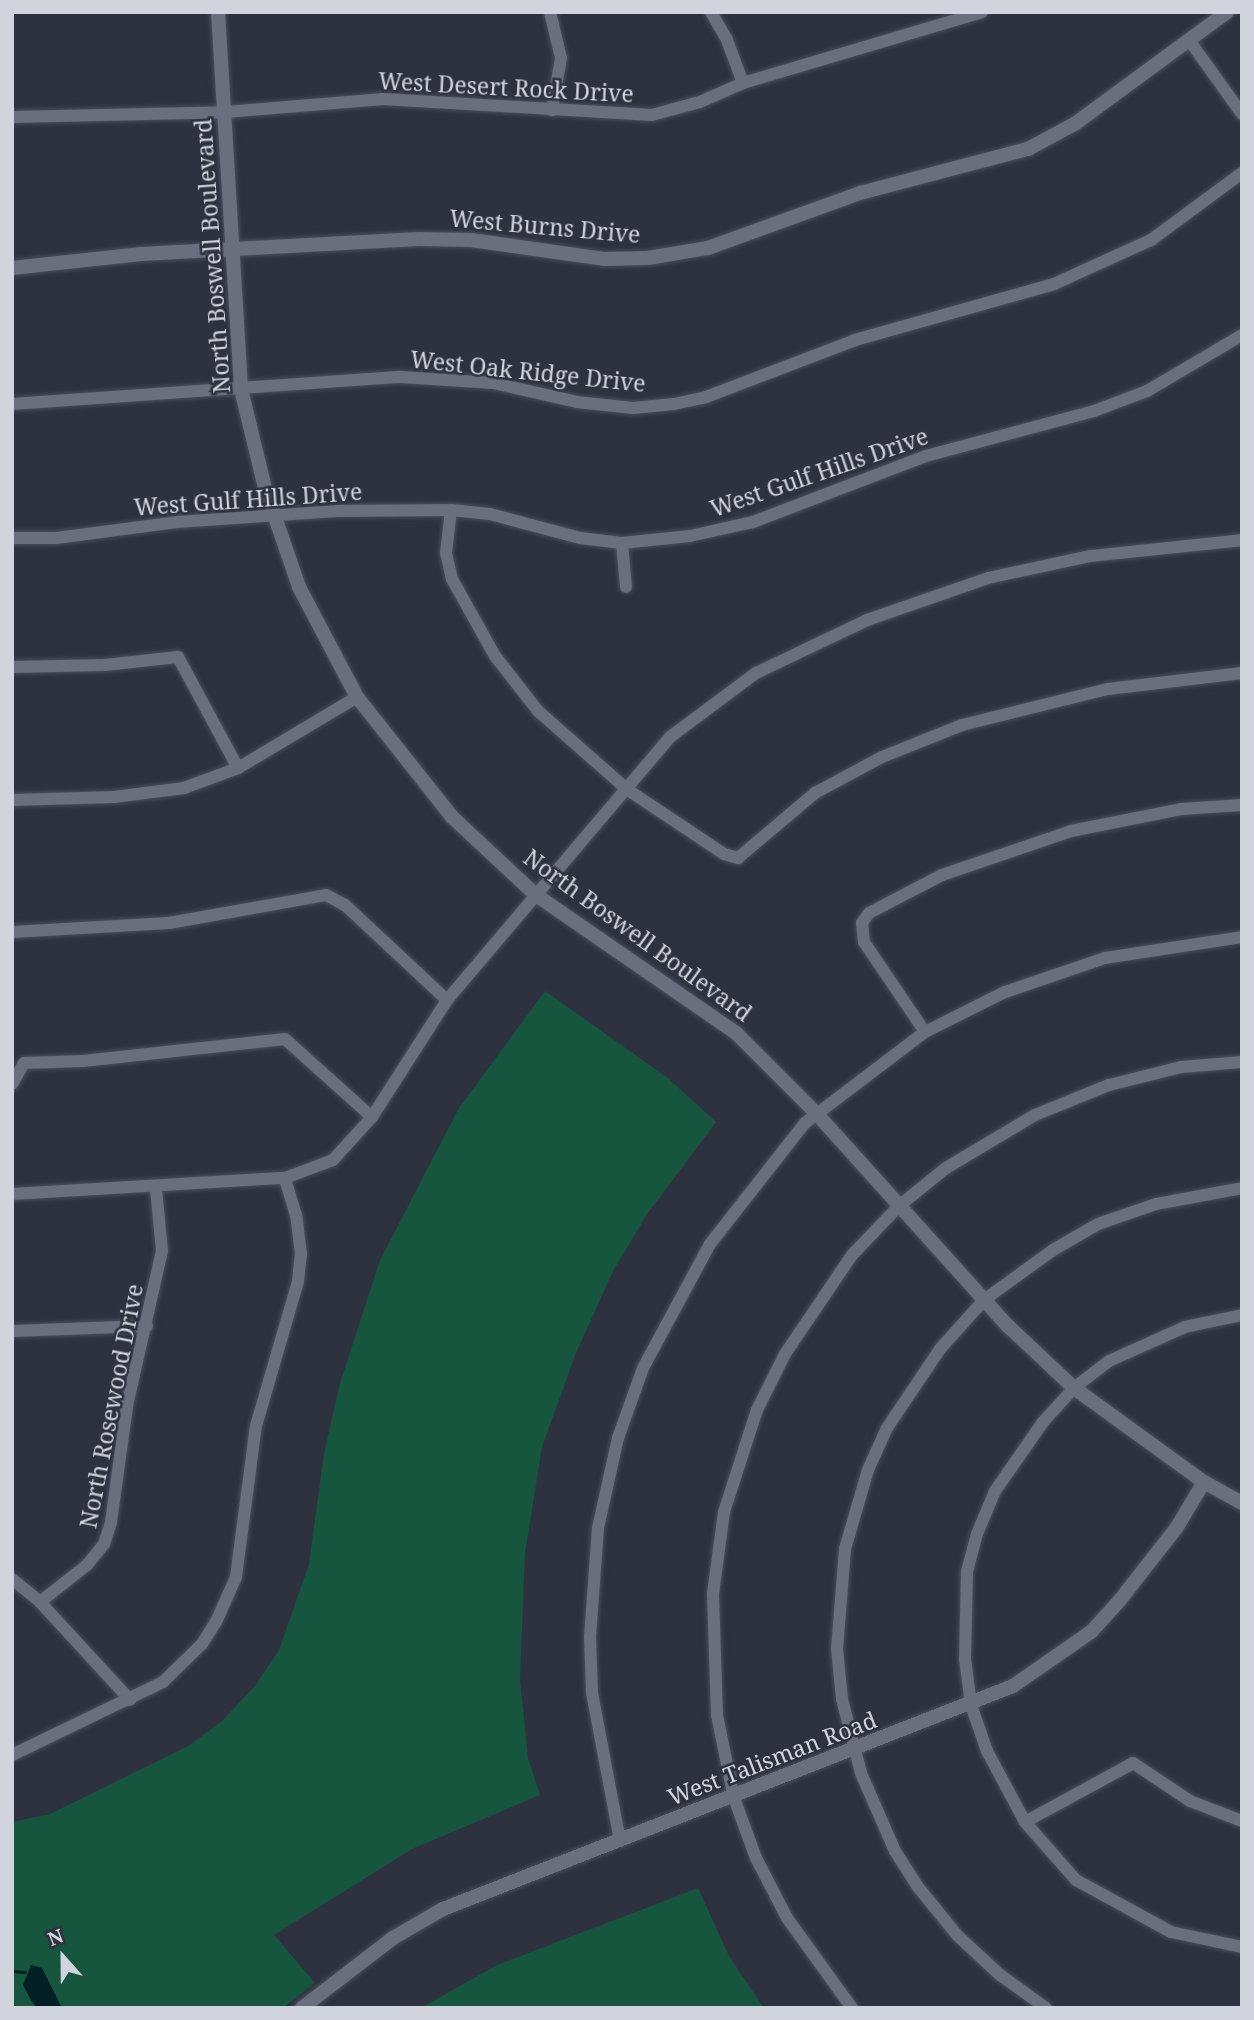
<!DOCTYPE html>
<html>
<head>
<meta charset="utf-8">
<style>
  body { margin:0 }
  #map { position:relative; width:1254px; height:2020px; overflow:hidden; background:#2e323f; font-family:"Noto Serif",serif }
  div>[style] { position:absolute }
  .green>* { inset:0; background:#16553e }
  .water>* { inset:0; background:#032025 }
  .stream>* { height:2.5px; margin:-1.25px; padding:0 1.25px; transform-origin:1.25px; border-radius:1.25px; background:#032025 }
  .roads { filter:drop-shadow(0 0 2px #4a4d59) drop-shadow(0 0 2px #4a4d59) }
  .minor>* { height:12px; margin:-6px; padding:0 6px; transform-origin:6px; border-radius:6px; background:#6a6e7d }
  .tertiary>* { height:14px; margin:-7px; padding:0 7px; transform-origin:7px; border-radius:7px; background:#6a6e7d }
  span { translate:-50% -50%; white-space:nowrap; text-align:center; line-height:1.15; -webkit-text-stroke:5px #2e323f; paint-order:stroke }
  .street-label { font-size:23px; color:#d1d4dd }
  .frame { position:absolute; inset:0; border:14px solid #d1d4dd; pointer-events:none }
  .north { position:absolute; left:28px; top:1922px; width:70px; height:70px; -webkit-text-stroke:5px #2e323f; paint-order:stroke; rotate:339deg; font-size:19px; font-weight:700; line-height:28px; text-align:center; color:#d1d4dd }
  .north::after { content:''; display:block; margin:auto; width:24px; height:32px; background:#d1d4dd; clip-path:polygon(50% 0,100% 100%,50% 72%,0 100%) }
</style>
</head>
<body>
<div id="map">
  <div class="green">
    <div style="clip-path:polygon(545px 991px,668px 1078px,716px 1122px,648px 1213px,613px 1271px,576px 1353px,542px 1447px,525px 1553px,520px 1679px,528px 1758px,540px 1795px,412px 1849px,274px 1935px,315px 1983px,283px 2008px,12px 2008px,12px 1822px,50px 1814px,188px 1746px,222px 1721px,255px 1686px,279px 1650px,309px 1564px,324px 1453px,340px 1383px,380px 1260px,459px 1108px)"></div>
    <div style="clip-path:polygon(698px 1888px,729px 1956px,764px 2008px,421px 2008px,497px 1965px)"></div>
  </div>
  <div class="water">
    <div style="clip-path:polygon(31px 1965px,42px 1968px,62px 2008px,37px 2008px,31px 2000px,23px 1985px)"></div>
  </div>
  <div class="stream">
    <div style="left:12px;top:1971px;width:13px;rotate:4deg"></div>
  </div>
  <div class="roads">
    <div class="minor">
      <div style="left:550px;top:12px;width:47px;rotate:76.6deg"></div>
      <div style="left:561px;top:58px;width:53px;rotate:99.8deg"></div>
      <div style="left:711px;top:12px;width:32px;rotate:60deg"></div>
      <div style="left:727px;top:40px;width:46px;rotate:69.6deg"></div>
      <div style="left:1189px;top:40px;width:91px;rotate:54.4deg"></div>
      <div style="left:12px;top:117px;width:214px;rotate:-1.3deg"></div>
      <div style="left:226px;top:112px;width:158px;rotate:-4.7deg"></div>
      <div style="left:383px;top:99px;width:269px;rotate:3.4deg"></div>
      <div style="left:652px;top:115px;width:50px;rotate:-15.2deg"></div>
      <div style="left:700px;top:102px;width:47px;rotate:-23.8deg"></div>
      <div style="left:743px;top:83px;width:249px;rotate:-16.5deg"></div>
      <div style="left:12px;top:404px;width:390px;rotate:-4deg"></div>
      <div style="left:401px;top:377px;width:92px;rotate:3.7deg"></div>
      <div style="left:493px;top:383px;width:86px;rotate:12.7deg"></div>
      <div style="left:577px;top:402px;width:56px;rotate:6.1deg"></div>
      <div style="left:633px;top:408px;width:41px;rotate:-5.6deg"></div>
      <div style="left:674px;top:404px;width:33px;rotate:-12deg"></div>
      <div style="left:706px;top:397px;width:160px;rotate:-20.9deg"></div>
      <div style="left:855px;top:340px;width:207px;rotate:-15.7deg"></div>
      <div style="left:1054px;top:284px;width:107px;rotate:-24.4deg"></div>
      <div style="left:1151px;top:240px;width:113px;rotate:-36.4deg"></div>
      <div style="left:451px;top:510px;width:43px;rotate:96.6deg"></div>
      <div style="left:446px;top:553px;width:27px;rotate:77deg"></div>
      <div style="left:452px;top:579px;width:88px;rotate:60.8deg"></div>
      <div style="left:495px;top:656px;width:70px;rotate:52deg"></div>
      <div style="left:538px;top:711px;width:120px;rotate:41.3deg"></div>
      <div style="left:628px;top:790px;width:115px;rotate:33.7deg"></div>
      <div style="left:724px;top:854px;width:15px;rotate:16deg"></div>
      <div style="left:738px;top:858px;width:101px;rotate:-40.2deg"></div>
      <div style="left:815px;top:793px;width:76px;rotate:-28.2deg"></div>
      <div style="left:882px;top:757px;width:86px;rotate:-21.8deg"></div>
      <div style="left:962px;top:725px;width:150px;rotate:-13.9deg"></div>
      <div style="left:1108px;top:689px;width:135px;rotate:-6.8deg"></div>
      <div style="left:12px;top:538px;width:44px"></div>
      <div style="left:56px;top:538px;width:122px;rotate:-7.5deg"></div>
      <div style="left:177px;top:522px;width:160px;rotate:-3.9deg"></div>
      <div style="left:337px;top:511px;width:114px;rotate:-0.5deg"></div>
      <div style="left:451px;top:510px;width:39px;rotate:6deg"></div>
      <div style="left:490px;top:514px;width:93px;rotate:14.9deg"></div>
      <div style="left:580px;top:538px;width:42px;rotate:6.8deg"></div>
      <div style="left:622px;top:543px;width:68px;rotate:-5.9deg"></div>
      <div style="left:690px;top:536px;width:65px;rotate:-12.5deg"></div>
      <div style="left:753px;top:522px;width:185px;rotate:-20.9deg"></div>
      <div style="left:926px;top:456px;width:174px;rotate:-15deg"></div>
      <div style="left:1094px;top:411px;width:57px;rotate:-20.7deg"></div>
      <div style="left:1147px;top:391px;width:110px;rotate:-30.5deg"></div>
      <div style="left:622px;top:543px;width:44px;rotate:84.8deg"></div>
      <div style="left:12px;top:667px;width:93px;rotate:-1.2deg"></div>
      <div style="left:105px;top:665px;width:73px;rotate:-6.3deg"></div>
      <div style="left:178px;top:657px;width:126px;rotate:61.6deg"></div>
      <div style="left:12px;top:800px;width:102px;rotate:-1.7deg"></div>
      <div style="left:114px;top:797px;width:71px;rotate:-7.3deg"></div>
      <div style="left:184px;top:788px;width:58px;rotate:-20.3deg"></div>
      <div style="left:238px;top:768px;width:139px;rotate:-30.8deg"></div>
      <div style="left:12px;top:932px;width:157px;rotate:-3.3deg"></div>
      <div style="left:169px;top:923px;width:159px;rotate:-10.1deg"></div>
      <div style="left:326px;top:895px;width:21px;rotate:28deg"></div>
      <div style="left:345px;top:905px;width:139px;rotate:43deg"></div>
      <div style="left:925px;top:1032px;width:109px;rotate:-124.1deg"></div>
      <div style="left:864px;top:942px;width:19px;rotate:-96deg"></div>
      <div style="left:862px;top:923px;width:12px;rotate:-55deg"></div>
      <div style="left:869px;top:913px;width:82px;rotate:-27.5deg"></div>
      <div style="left:942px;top:875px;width:136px;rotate:-18.8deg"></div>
      <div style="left:1071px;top:831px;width:112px;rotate:-11.3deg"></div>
      <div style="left:1181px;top:809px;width:61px;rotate:-3.8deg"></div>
      <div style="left:12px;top:1084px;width:24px;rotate:-60deg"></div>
      <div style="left:24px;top:1063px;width:59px;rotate:-1.9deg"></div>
      <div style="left:83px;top:1061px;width:203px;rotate:-6.2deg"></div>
      <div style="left:285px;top:1039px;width:117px;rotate:41.9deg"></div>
      <div style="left:12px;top:1194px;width:273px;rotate:-3.4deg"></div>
      <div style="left:285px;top:1178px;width:51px;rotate:-20.6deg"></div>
      <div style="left:333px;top:1160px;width:58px;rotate:-47.8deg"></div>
      <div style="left:372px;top:1117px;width:139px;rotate:-57.3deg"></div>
      <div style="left:447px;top:1000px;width:345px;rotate:-49.7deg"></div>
      <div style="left:670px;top:737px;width:107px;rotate:-36.7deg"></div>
      <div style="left:756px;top:673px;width:123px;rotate:-25.5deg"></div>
      <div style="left:867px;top:620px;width:128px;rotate:-19.1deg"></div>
      <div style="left:988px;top:578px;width:105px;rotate:-12.1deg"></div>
      <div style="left:1091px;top:556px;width:152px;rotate:-6deg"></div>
      <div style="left:1242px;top:1315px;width:58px;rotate:168.1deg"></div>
      <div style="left:1185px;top:1327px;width:83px;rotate:155.9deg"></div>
      <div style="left:1109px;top:1361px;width:44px;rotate:142.4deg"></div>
      <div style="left:1074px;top:1388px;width:46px;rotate:132.4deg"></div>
      <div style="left:1043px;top:1422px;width:84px;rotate:124.8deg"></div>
      <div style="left:995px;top:1491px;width:47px;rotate:112.7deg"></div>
      <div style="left:977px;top:1534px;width:38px;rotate:105deg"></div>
      <div style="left:967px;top:1571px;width:88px;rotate:91.3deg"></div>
      <div style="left:965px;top:1659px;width:46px;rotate:82.6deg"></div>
      <div style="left:971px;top:1705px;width:49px;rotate:70.8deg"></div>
      <div style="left:987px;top:1751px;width:81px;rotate:61.8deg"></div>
      <div style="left:1025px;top:1822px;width:77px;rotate:48.7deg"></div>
      <div style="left:1076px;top:1880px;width:108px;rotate:28.7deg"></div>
      <div style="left:1171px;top:1932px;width:73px;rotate:11.9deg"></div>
      <div style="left:12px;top:1331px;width:135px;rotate:-2.1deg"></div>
      <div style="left:12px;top:1579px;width:36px;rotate:39deg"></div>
      <div style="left:40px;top:1602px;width:133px;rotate:47.4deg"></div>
      <div style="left:40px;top:1602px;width:60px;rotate:-38.2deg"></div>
      <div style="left:87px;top:1565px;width:27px;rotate:-51deg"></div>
      <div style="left:104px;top:1544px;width:23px;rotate:-72deg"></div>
      <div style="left:111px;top:1522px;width:117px;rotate:-82.1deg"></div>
      <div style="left:127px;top:1406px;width:159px;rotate:-77.3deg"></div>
      <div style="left:162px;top:1251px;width:62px;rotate:-95.5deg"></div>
      <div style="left:12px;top:1755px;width:168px;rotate:-25.8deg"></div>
      <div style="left:163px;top:1682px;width:54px;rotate:-44.3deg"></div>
      <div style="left:202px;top:1644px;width:26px;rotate:-58deg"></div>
      <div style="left:216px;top:1622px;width:49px;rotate:-66deg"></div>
      <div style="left:236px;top:1577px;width:152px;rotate:-82.5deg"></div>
      <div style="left:256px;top:1426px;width:151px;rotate:-73.8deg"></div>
      <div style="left:298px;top:1281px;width:27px;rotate:-84deg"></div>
      <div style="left:301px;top:1254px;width:39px;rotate:-97deg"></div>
      <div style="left:296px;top:1215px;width:39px;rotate:-107deg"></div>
      <div style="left:1025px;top:1822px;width:123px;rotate:-28.6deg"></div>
      <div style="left:1133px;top:1763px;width:69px;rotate:33.7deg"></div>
      <div style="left:1190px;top:1801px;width:56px;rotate:21deg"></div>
      <div style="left:620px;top:1841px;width:151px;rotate:-100.7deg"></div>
      <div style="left:592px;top:1693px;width:56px;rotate:-92deg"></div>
      <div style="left:590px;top:1637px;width:109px;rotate:-85.8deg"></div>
      <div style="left:598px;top:1528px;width:92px;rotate:-77.5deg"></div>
      <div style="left:618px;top:1438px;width:74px;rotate:-70.3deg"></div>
      <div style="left:643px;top:1368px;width:141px;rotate:-61.6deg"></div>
      <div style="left:710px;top:1244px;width:154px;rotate:-51.9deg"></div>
      <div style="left:805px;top:1123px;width:151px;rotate:-37.2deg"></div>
      <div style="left:925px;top:1032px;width:89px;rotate:-26.6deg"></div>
      <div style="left:1005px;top:992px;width:106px;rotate:-18.8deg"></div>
      <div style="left:1105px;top:958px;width:139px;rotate:-8.7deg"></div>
      <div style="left:852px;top:2008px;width:111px;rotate:-125.8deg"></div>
      <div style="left:787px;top:1918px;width:68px;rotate:-117.3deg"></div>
      <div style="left:756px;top:1858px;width:64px;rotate:-110.1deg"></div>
      <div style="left:734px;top:1798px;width:85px;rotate:-101.6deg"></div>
      <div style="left:717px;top:1715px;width:121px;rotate:-91.9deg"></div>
      <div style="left:713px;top:1594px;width:83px;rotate:-82.4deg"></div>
      <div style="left:724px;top:1512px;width:107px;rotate:-72.1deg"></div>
      <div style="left:757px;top:1410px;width:63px;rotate:-63.4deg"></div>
      <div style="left:785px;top:1354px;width:120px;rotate:-55.9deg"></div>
      <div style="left:852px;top:1255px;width:68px;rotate:-46.2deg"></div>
      <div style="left:899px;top:1206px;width:60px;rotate:-39deg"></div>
      <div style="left:946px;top:1168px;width:104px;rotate:-30.8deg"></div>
      <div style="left:1035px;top:1115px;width:80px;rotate:-22.1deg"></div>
      <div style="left:1109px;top:1085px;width:74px;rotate:-14deg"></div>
      <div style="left:1181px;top:1067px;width:61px;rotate:-4.7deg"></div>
      <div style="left:1046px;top:2008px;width:57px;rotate:-144.3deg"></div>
      <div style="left:1000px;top:1975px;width:59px;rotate:-137.1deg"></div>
      <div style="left:957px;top:1935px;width:62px;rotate:-129.1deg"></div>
      <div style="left:918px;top:1887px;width:43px;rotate:-122.6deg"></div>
      <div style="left:895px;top:1851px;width:85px;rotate:-113.6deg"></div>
      <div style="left:861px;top:1773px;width:76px;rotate:-104.4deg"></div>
      <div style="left:842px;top:1699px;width:50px;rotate:-95.7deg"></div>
      <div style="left:837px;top:1649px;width:100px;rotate:-85.4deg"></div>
      <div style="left:845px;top:1549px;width:82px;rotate:-73.8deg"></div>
      <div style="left:868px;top:1470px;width:46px;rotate:-65.7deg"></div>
      <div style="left:887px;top:1428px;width:95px;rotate:-56.1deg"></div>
      <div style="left:940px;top:1349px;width:66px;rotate:-48.1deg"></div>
      <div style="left:984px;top:1300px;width:85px;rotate:-35.9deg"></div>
      <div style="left:1053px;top:1250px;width:52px;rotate:-30deg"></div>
      <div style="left:1098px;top:1224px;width:61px;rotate:-19deg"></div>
      <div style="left:1156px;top:1204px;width:87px;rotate:-10.5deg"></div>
    </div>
    <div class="tertiary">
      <div style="left:218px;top:12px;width:378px;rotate:86.5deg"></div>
      <div style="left:241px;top:389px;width:102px;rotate:76.4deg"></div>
      <div style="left:265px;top:488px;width:105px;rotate:71deg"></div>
      <div style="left:299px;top:587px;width:124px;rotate:62.2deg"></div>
      <div style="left:357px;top:697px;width:153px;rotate:51.6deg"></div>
      <div style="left:452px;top:817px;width:115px;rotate:42.9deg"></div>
      <div style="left:536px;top:895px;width:243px;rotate:34.6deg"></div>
      <div style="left:736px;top:1033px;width:113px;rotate:45deg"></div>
      <div style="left:816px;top:1113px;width:287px;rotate:48deg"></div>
      <div style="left:1008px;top:1326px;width:91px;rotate:43.2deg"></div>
      <div style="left:1074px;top:1388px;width:160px;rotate:35.9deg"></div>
      <div style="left:1204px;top:1482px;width:43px;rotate:28.9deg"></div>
      <div style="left:12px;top:268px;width:130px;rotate:-6.2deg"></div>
      <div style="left:141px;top:254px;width:278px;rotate:-3.1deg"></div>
      <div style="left:419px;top:239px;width:52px;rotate:1.1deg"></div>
      <div style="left:471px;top:240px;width:134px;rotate:8.1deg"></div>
      <div style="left:604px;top:259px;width:44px;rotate:-1.3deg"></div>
      <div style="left:648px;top:258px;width:61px;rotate:-9.5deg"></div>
      <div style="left:708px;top:248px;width:162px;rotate:-19.9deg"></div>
      <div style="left:860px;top:193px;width:174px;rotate:-14.7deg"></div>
      <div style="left:1028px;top:149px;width:55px;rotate:-28.4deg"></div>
      <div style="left:1076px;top:123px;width:187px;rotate:-36.3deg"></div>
      <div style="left:302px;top:2008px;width:115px;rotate:-37.6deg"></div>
      <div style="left:393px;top:1938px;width:58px;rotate:-30.1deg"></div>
      <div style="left:443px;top:1909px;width:612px;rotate:-21.37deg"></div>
      <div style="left:1013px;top:1686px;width:96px;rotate:-34.8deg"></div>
      <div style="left:1092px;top:1631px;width:42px;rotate:-47.9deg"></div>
      <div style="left:1120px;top:1600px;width:93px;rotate:-52deg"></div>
      <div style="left:1177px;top:1527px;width:52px;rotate:-59deg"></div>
    </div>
  </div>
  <div class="street-label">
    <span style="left:506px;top:87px;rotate:3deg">West Desert Rock Drive</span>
    <span style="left:545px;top:226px;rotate:5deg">West Burns Drive</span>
    <span style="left:212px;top:256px;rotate:-94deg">North Boswell Boulevard</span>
    <span style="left:528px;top:371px;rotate:6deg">West Oak Ridge Drive</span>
    <span style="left:819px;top:472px;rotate:-19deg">West Gulf Hills Drive</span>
    <span style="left:248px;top:499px;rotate:-4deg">West Gulf Hills Drive</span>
    <span style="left:638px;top:935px;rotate:36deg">North Boswell Boulevard</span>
    <span style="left:111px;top:1406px;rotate:-79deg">North Rosewood Drive</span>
    <span style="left:772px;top:1758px;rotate:-21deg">West Talisman Road</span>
  </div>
  <div class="frame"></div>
  <div class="north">N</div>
</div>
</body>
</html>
